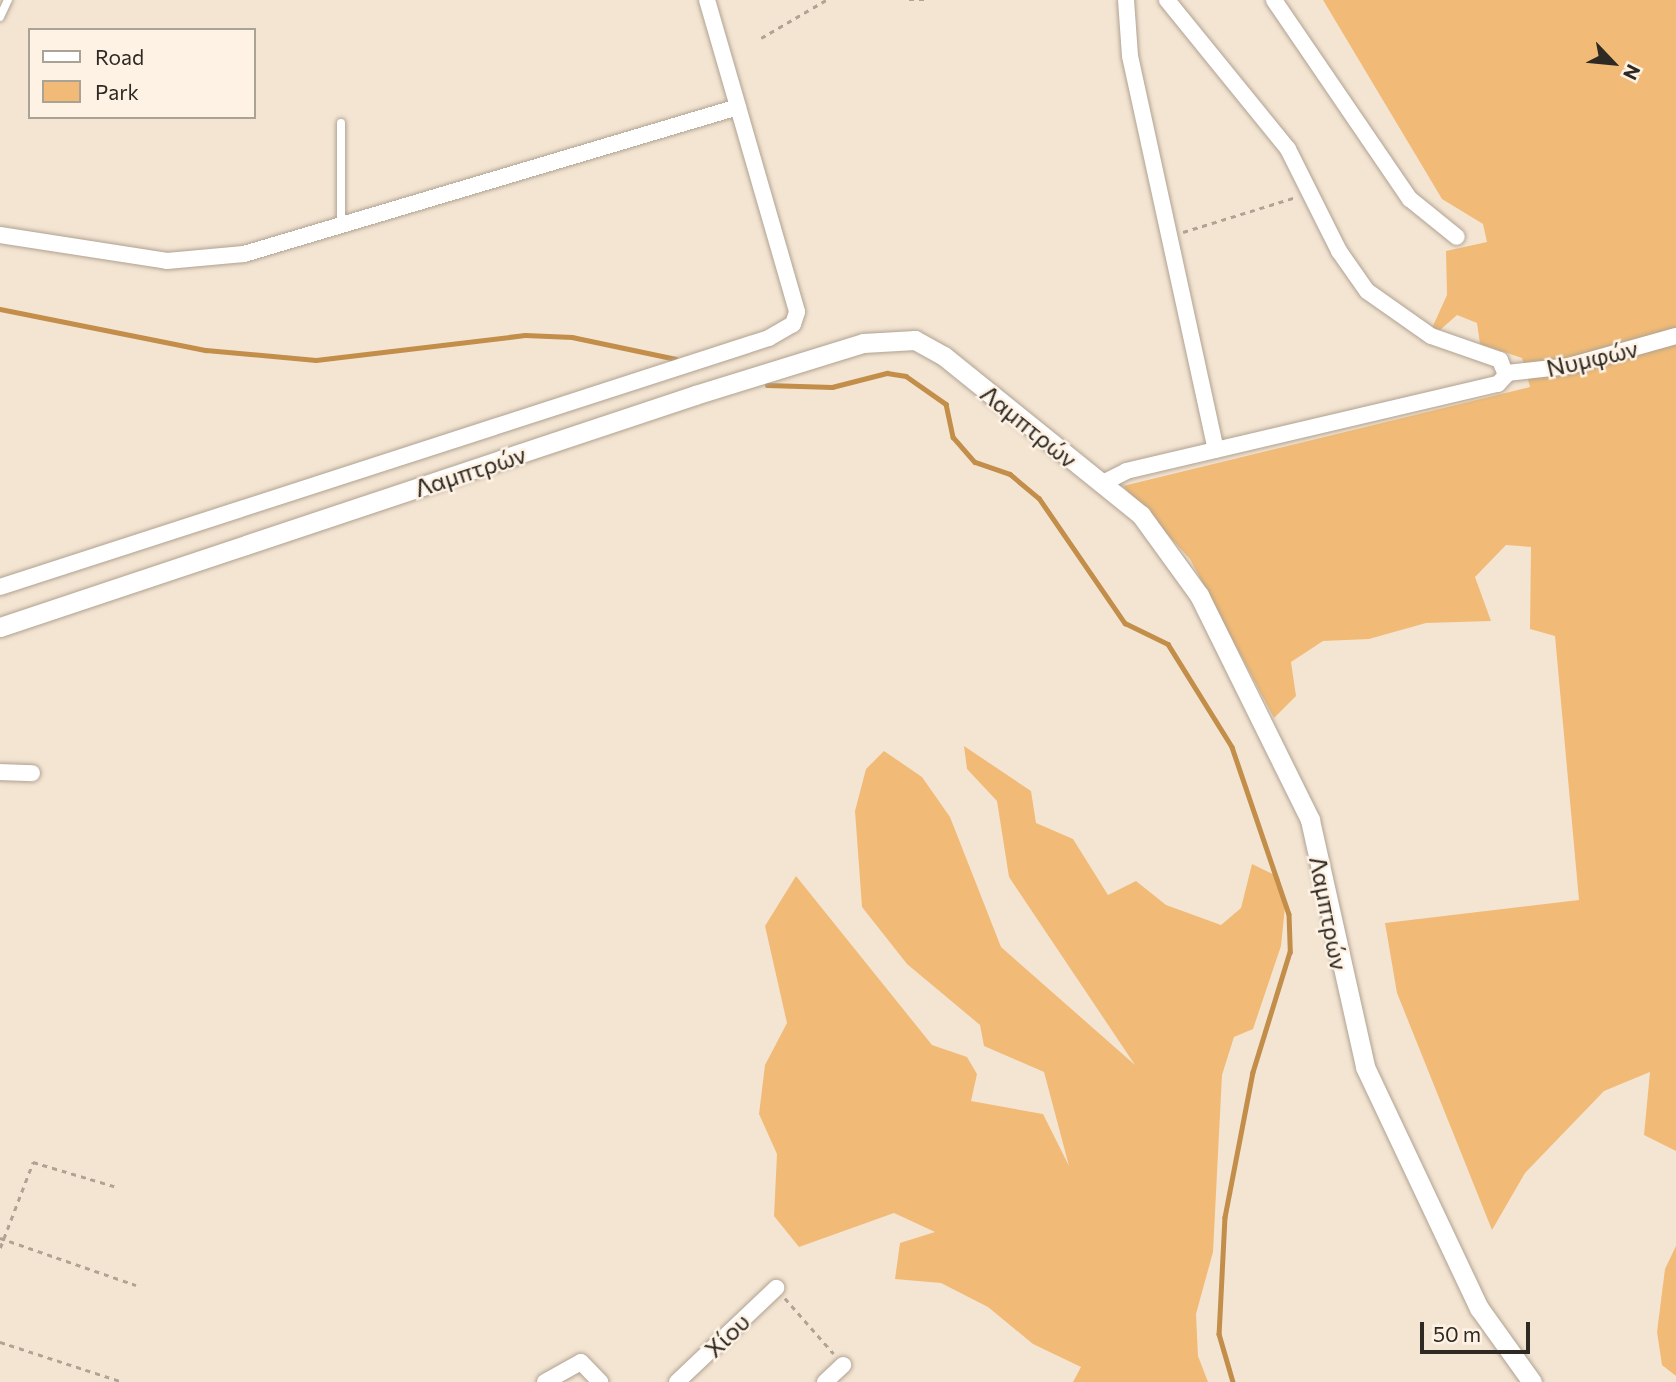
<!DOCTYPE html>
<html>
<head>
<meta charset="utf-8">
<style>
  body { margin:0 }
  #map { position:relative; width:1676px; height:1382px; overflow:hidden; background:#f4e5d3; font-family:Commissioner,sans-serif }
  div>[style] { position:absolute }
  .green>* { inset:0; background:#f1bb77 }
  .stream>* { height:4.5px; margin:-2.25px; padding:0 2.25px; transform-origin:2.25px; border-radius:2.25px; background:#c28e49 }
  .path>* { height:2.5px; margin-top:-1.25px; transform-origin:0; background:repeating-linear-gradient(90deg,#afa395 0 5px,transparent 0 10px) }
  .roads { filter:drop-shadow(0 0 2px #b0a291) drop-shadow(0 0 2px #b0a291) }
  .service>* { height:8px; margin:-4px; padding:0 4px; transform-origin:4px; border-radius:4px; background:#fff }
  .minor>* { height:16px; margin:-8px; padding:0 8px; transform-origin:8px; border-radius:8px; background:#fff }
  .tertiary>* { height:19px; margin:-9.5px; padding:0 9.5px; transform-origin:9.5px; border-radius:9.5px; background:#fff }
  span { translate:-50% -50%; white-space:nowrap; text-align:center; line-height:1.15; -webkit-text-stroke:5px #fef2e4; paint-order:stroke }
  .street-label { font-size:24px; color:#2e2922 }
  .legend { position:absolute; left:28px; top:28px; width:228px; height:91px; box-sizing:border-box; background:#fef2e4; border:2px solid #aba296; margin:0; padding:9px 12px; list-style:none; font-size:21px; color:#2e2922 }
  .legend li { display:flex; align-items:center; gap:14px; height:35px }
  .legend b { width:35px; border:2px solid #aba296 }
  .north { position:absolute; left:1578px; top:28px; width:70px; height:70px; -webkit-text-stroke:5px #fef2e4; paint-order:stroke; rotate:116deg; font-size:19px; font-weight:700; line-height:28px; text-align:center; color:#2e2922 }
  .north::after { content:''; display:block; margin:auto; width:24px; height:32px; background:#2e2922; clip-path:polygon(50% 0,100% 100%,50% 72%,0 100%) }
  .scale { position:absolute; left:1420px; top:1322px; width:110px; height:32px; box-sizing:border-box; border:4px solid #2e2922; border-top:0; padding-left:9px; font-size:21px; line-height:24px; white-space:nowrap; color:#2e2922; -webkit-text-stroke:5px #fef2e4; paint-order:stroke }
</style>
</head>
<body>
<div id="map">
  <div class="green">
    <div style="clip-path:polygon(1323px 0,1676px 0,1676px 1151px,1644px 1135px,1650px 1072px,1604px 1091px,1525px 1173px,1492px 1230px,1397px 993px,1385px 923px,1579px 900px,1555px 636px,1530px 629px,1531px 547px,1506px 545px,1475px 577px,1491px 621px,1426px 623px,1369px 639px,1323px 641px,1291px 662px,1296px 696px,1274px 718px,1190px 559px,1123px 486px,1530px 387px,1522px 358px,1480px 344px,1477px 323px,1457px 315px,1440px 330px,1432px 328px,1447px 295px,1446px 251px,1487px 242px,1483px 224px,1442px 199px)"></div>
    <div style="clip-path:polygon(964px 746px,1031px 791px,1036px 823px,1073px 839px,1108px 895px,1136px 881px,1166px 905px,1221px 925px,1241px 908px,1252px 864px,1279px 877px,1285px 907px,1281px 946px,1253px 1029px,1234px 1037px,1222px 1075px,1213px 1252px,1196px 1314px,1198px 1356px,1208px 1382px,1073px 1382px,1081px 1367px,1033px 1344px,988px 1307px,941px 1283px,895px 1279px,900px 1243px,935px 1232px,894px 1213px,799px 1247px,774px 1216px,777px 1154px,759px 1114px,765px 1065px,787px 1023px,765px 926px,796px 876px,932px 1045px,967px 1057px,977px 1074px,971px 1101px,1043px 1114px,1069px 1166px,1044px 1072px,984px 1046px,980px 1025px,907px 964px,862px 907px,855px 811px,866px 769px,884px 751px,922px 777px,950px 817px,1001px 947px,1135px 1065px,1009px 877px,997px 801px,967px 769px)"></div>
    <div style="clip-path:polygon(1676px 1246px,1676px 1376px,1662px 1365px,1657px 1332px,1665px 1269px)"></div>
  </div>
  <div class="stream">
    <div style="left:0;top:309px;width:210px;rotate:11.3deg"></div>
    <div style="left:206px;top:350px;width:110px;rotate:5.2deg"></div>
    <div style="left:316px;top:360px;width:210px;rotate:-6.8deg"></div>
    <div style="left:525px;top:335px;width:47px;rotate:2.4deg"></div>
    <div style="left:572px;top:337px;width:106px;rotate:11.9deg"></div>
    <div style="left:767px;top:385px;width:65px;rotate:1.8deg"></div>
    <div style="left:832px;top:387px;width:57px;rotate:-14.3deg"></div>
    <div style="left:887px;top:373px;width:19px;rotate:9deg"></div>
    <div style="left:906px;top:376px;width:49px;rotate:35deg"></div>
    <div style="left:946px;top:404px;width:34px;rotate:78deg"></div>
    <div style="left:953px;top:437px;width:33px;rotate:49deg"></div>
    <div style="left:975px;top:462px;width:37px;rotate:19deg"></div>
    <div style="left:1010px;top:474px;width:38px;rotate:40deg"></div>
    <div style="left:1039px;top:498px;width:152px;rotate:55.5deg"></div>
    <div style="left:1125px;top:623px;width:48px;rotate:26deg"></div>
    <div style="left:1168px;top:644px;width:121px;rotate:58.1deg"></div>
    <div style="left:1232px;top:747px;width:176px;rotate:71.2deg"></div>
    <div style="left:1289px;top:914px;width:38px;rotate:88deg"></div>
    <div style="left:1290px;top:952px;width:126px;rotate:107.1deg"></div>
    <div style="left:1253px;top:1072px;width:148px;rotate:100.9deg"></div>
    <div style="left:1225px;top:1217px;width:117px;rotate:92.9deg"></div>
    <div style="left:1219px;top:1334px;width:50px;rotate:73.7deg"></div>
  </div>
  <div class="path">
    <div style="left:909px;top:0;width:16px"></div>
    <div style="left:761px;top:38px;width:75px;rotate:-30.3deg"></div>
    <div style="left:1183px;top:232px;width:118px;rotate:-17.2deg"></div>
    <div style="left:0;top:1238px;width:144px;rotate:19.1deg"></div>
    <div style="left:0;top:1248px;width:92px;rotate:-69deg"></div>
    <div style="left:33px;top:1162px;width:88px;rotate:16.6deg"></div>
    <div style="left:785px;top:1298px;width:74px;rotate:48.8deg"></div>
    <div style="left:0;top:1342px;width:129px;rotate:18deg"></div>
  </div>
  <div class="roads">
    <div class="service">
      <div style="left:0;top:17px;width:19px;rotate:-65deg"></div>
      <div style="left:341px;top:123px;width:103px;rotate:90deg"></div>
    </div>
    <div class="minor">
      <div style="left:707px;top:0;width:111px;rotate:73.8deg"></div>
      <div style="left:1126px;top:0;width:56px;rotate:85.9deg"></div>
      <div style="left:1130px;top:56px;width:403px;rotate:77.7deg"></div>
      <div style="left:1274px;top:0;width:241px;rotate:55.7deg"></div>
      <div style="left:1410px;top:199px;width:60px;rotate:39deg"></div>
      <div style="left:0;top:235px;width:169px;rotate:8.8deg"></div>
      <div style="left:167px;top:261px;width:77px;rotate:-5.2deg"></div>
      <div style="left:244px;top:254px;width:515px;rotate:-16.57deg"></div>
      <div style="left:738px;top:107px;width:213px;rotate:73.9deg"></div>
      <div style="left:797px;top:312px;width:13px;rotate:108deg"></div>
      <div style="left:793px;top:324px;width:28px;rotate:150deg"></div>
      <div style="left:769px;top:338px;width:808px;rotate:162.06deg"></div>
      <div style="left:1507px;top:373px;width:62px;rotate:-6.4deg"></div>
      <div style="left:1569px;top:366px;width:111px;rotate:-15.7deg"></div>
      <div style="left:1101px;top:484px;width:28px;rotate:-27deg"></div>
      <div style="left:1126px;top:471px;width:382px;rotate:-13.2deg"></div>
      <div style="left:1498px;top:384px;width:12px;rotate:-48deg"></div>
      <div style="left:1506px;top:375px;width:16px;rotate:-112deg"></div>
      <div style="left:1500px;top:360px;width:73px;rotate:-160.8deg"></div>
      <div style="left:1431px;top:336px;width:78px;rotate:-144.9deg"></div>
      <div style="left:1367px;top:291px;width:49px;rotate:-125deg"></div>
      <div style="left:1339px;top:251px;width:114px;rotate:-116.6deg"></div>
      <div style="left:1288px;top:149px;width:192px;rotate:-129.1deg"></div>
      <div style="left:0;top:772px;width:32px;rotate:2deg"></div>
      <div style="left:545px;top:1382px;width:41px;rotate:-29.1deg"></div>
      <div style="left:581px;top:1362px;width:28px;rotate:46deg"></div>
      <div style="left:677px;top:1382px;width:137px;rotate:-43.5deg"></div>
      <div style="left:825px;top:1382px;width:25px;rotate:-43deg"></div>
    </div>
    <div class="tertiary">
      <div style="left:0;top:627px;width:733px;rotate:-18.46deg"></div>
      <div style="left:695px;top:395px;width:176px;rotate:-17.2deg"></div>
      <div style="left:863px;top:343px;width:52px;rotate:-3.3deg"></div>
      <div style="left:915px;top:340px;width:33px;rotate:29deg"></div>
      <div style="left:944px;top:356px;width:253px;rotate:38.9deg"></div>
      <div style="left:1141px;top:515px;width:99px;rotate:54.1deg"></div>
      <div style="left:1199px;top:595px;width:251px;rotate:63.7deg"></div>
      <div style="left:1310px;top:820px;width:253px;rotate:77.4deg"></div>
      <div style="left:1365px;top:1067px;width:267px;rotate:64.7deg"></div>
      <div style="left:1479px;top:1308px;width:91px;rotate:54.4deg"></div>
    </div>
  </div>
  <div class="street-label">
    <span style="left:1592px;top:358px;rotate:-13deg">Νυμφών</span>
    <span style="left:1029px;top:426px;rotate:39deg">Λαμπτρών</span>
    <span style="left:470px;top:471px;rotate:-18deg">Λαμπτρών</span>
    <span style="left:1329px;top:913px;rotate:79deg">Λαμπτρών</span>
    <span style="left:727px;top:1335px;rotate:-44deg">Χίου</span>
  </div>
  <ul class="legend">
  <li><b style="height:9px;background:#fff"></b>Road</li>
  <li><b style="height:19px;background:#f1bb77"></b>Park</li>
  </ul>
  <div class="north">N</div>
  <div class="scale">50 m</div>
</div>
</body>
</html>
